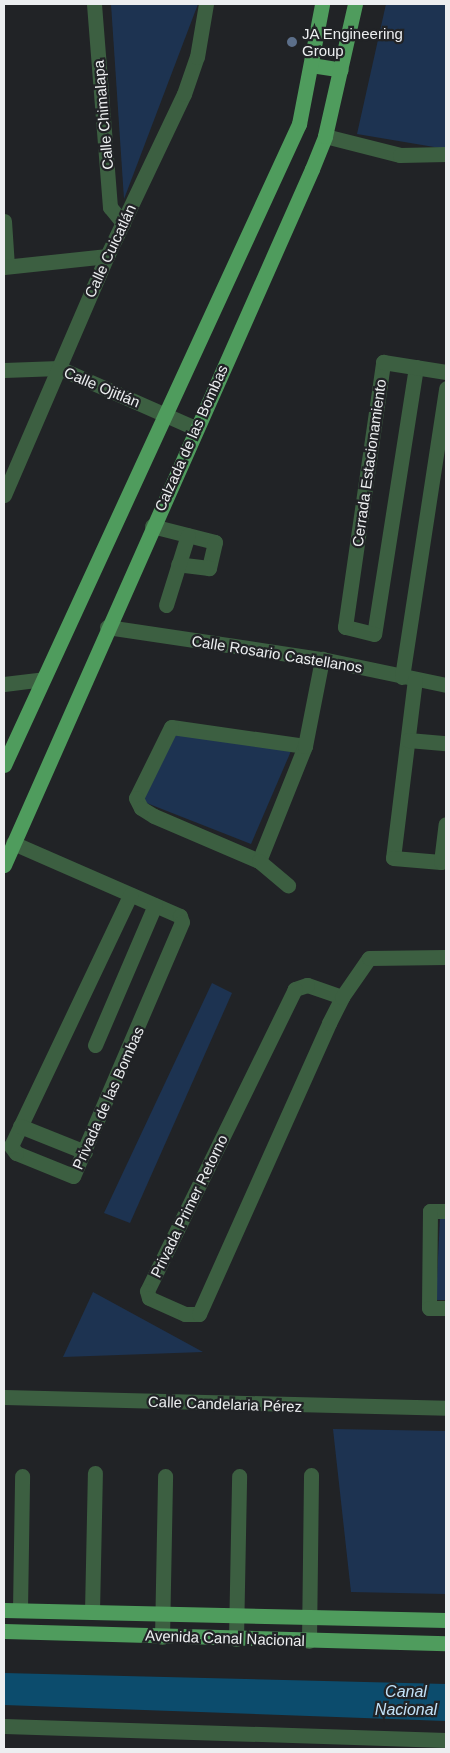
<!DOCTYPE html>
<html>
<head>
<meta charset="utf-8">
<style>
  body { margin:0 }
  #map { position:relative; width:450px; height:1753px; overflow:hidden; background:#212326; font-family:Helvetica,sans-serif }
  div>[style] { position:absolute }
  .green>* { inset:0; background:#1d3351 }
  .water>* { inset:0; background:#0c4c6d }
  .minor>* { height:15px; margin:-7.5px; padding:0 7.5px; transform-origin:7.5px; border-radius:7.5px; background:#3c5f41 }
  .major>* { height:15px; margin:-7.5px; padding:0 7.5px; transform-origin:7.5px; border-radius:7.5px; background:#4f9c5d }
  .dots>* { width:14px; height:14px; translate:-50% -50%; box-sizing:border-box; border:2px solid #212326; border-radius:50% }
  span { translate:-50% -50%; white-space:nowrap; text-align:center; line-height:1.15; -webkit-text-stroke:4.5px #212326; paint-order:stroke }
  .poi-label { font-size:15px; color:#eceef0 }
  .left { translate:0 -50%; text-align:left }
  .street-label { font-size:15px; color:#eceef0 }
  .water-label { font-size:16px; color:#c2e1f7; font-style:italic }
  .frame { position:absolute; inset:0; border:5px solid #eceef0; pointer-events:none }
</style>
</head>
<body>
<div id="map">
  <div class="green">
    <div style="clip-path:polygon(111px 4px,198px 4px,124px 199px)"></div>
    <div style="clip-path:polygon(386px 4px,446px 4px,446px 149px,357px 134px)"></div>
    <div style="clip-path:polygon(172px 730px,291px 751px,251px 844px,139px 800px)"></div>
    <div style="clip-path:polygon(212px 983px,232px 993px,130px 1223px,104px 1213px)"></div>
    <div style="clip-path:polygon(440px 1218px,446px 1218px,446px 1300px,436px 1300px)"></div>
    <div style="clip-path:polygon(93px 1292px,203px 1352px,63px 1357px)"></div>
    <div style="clip-path:polygon(333px 1429px,446px 1431px,446px 1594px,351px 1592px)"></div>
  </div>
  <div class="water">
    <div style="clip-path:polygon(4px 1673px,446px 1684px,446px 1721px,4px 1705px)"></div>
  </div>
  <div class="minor">
    <div style="left:94px;top:4px;width:204px;rotate:85.5deg"></div>
    <div style="left:110px;top:207px;width:21px;rotate:51deg"></div>
    <div style="left:325px;top:136px;width:77px;rotate:14.2deg"></div>
    <div style="left:400px;top:155px;width:46px;rotate:-1.2deg"></div>
    <div style="left:4px;top:221px;width:45px;rotate:86.2deg"></div>
    <div style="left:4px;top:267px;width:104px;rotate:-6.1deg"></div>
    <div style="left:416px;top:367px;width:270px;rotate:98.9deg"></div>
    <div style="left:374px;top:634px;width:30px;rotate:-166deg"></div>
    <div style="left:345px;top:627px;width:268px;rotate:-81.8deg"></div>
    <div style="left:383px;top:362px;width:64px;rotate:9deg"></div>
    <div style="left:4px;top:370px;width:55px;rotate:-2.1deg"></div>
    <div style="left:59px;top:368px;width:149px;rotate:23.8deg"></div>
    <div style="left:4px;top:495px;width:260px;rotate:-66.7deg"></div>
    <div style="left:107px;top:256px;width:179px;rotate:-64.6deg"></div>
    <div style="left:184px;top:94px;width:39px;rotate:-71deg"></div>
    <div style="left:197px;top:57px;width:54px;rotate:-80.4deg"></div>
    <div style="left:152px;top:526px;width:65px;rotate:14.3deg"></div>
    <div style="left:215px;top:542px;width:27px;rotate:103deg"></div>
    <div style="left:209px;top:568px;width:31px;rotate:-173deg"></div>
    <div style="left:166px;top:605px;width:73px;rotate:-72.6deg"></div>
    <div style="left:107px;top:627px;width:217px;rotate:8.5deg"></div>
    <div style="left:322px;top:659px;width:127px;rotate:11.8deg"></div>
    <div style="left:402px;top:677px;width:292px;rotate:-81.3deg"></div>
    <div style="left:415px;top:679px;width:180px;rotate:97deg"></div>
    <div style="left:393px;top:858px;width:48px;rotate:4.8deg"></div>
    <div style="left:441px;top:862px;width:38px;rotate:-83deg"></div>
    <div style="left:4px;top:684px;width:38px;rotate:-7deg"></div>
    <div style="left:408px;top:740px;width:38px;rotate:5deg"></div>
    <div style="left:305px;top:746px;width:135px;rotate:-171.9deg"></div>
    <div style="left:171px;top:727px;width:79px;rotate:116.2deg"></div>
    <div style="left:136px;top:798px;width:11px;rotate:63deg"></div>
    <div style="left:141px;top:808px;width:15px;rotate:32deg"></div>
    <div style="left:154px;top:816px;width:114px;rotate:23.2deg"></div>
    <div style="left:259px;top:861px;width:124px;rotate:-68.2deg"></div>
    <div style="left:305px;top:746px;width:89px;rotate:-78.9deg"></div>
    <div style="left:13px;top:843px;width:182px;rotate:23.6deg"></div>
    <div style="left:180px;top:916px;width:6px;rotate:72deg"></div>
    <div style="left:182px;top:922px;width:276px;rotate:113.2deg"></div>
    <div style="left:73px;top:1176px;width:61px;rotate:-158deg"></div>
    <div style="left:16px;top:1153px;width:9px;rotate:-126deg"></div>
    <div style="left:11px;top:1146px;width:278px;rotate:-64.6deg"></div>
    <div style="left:259px;top:861px;width:38px;rotate:40deg"></div>
    <div style="left:342px;top:997px;width:37px;rotate:-161deg"></div>
    <div style="left:307px;top:985px;width:13px;rotate:162deg"></div>
    <div style="left:295px;top:989px;width:336px;rotate:116.1deg"></div>
    <div style="left:147px;top:1291px;width:7px;rotate:74deg"></div>
    <div style="left:149px;top:1298px;width:39px;rotate:24deg"></div>
    <div style="left:185px;top:1314px;width:14px"></div>
    <div style="left:199px;top:1314px;width:319px;rotate:-65.9deg"></div>
    <div style="left:329px;top:1023px;width:29px;rotate:-63deg"></div>
    <div style="left:342px;top:997px;width:47px;rotate:-55.3deg"></div>
    <div style="left:369px;top:958px;width:77px;rotate:-0.7deg"></div>
    <div style="left:95px;top:1045px;width:152px;rotate:-66.8deg"></div>
    <div style="left:20px;top:1126px;width:70px;rotate:21.8deg"></div>
    <div style="left:446px;top:1211px;width:16px;rotate:180deg"></div>
    <div style="left:430px;top:1211px;width:97px;rotate:90.6deg"></div>
    <div style="left:429px;top:1308px;width:17px"></div>
    <div style="left:4px;top:1397px;width:442px;rotate:1.4deg"></div>
    <div style="left:20px;top:1610px;width:134px;rotate:-89.1deg"></div>
    <div style="left:92px;top:1612px;width:139px;rotate:-88.8deg"></div>
    <div style="left:162px;top:1637px;width:161px;rotate:-88.9deg"></div>
    <div style="left:236px;top:1639px;width:163px;rotate:-88.9deg"></div>
    <div style="left:309px;top:1641px;width:166px;rotate:-89.3deg"></div>
    <div style="left:4px;top:1726px;width:442px;rotate:1.8deg"></div>
  </div>
  <div class="major">
    <div style="left:311px;top:65px;width:30px;rotate:9deg"></div>
    <div style="left:4px;top:765px;width:706px;rotate:-65.29deg"></div>
    <div style="left:299px;top:124px;width:122px;rotate:-79.1deg"></div>
    <div style="left:4px;top:865px;width:761px;rotate:-66.13deg"></div>
    <div style="left:312px;top:169px;width:35px;rotate:-68deg"></div>
    <div style="left:325px;top:136px;width:135px;rotate:-77.2deg"></div>
    <div style="left:4px;top:1610px;width:442px;rotate:1.3deg"></div>
    <div style="left:4px;top:1631px;width:442px;rotate:1.6deg"></div>
  </div>
  <div class="dots">
    <div style="left:292px;top:42px;background:#5c6f8a"></div>
  </div>
  <div class="poi-label">
    <span class="left" style="left:302px;top:42px">JA Engineering<br>Group</span>
  </div>
  <div class="street-label">
    <span style="left:103px;top:115px;rotate:-95deg">Calle Chimalapa</span>
    <span style="left:110px;top:251px;rotate:-65deg">Calle Cuicatlán</span>
    <span style="left:102px;top:387px;rotate:23deg">Calle Ojitlán</span>
    <span style="left:191px;top:438px;rotate:-66deg">Calzada de las Bombas</span>
    <span style="left:369px;top:463px;rotate:-82deg">Cerrada Estacionamiento</span>
    <span style="left:277px;top:654px;rotate:9deg">Calle Rosario Castellanos</span>
    <span style="left:108px;top:1098px;rotate:-66deg">Privada de las Bombas</span>
    <span style="left:189px;top:1206px;rotate:-64deg">Privada Primer Retorno</span>
    <span style="left:225px;top:1404px;rotate:2deg">Calle Candelaria Pérez</span>
    <span style="left:225px;top:1638px;rotate:2deg">Avenida Canal Nacional</span>
  </div>
  <div class="water-label">
    <span style="left:406px;top:1701px">Canal<br>Nacional</span>
  </div>
  <div class="frame"></div>
</div>
</body>
</html>
